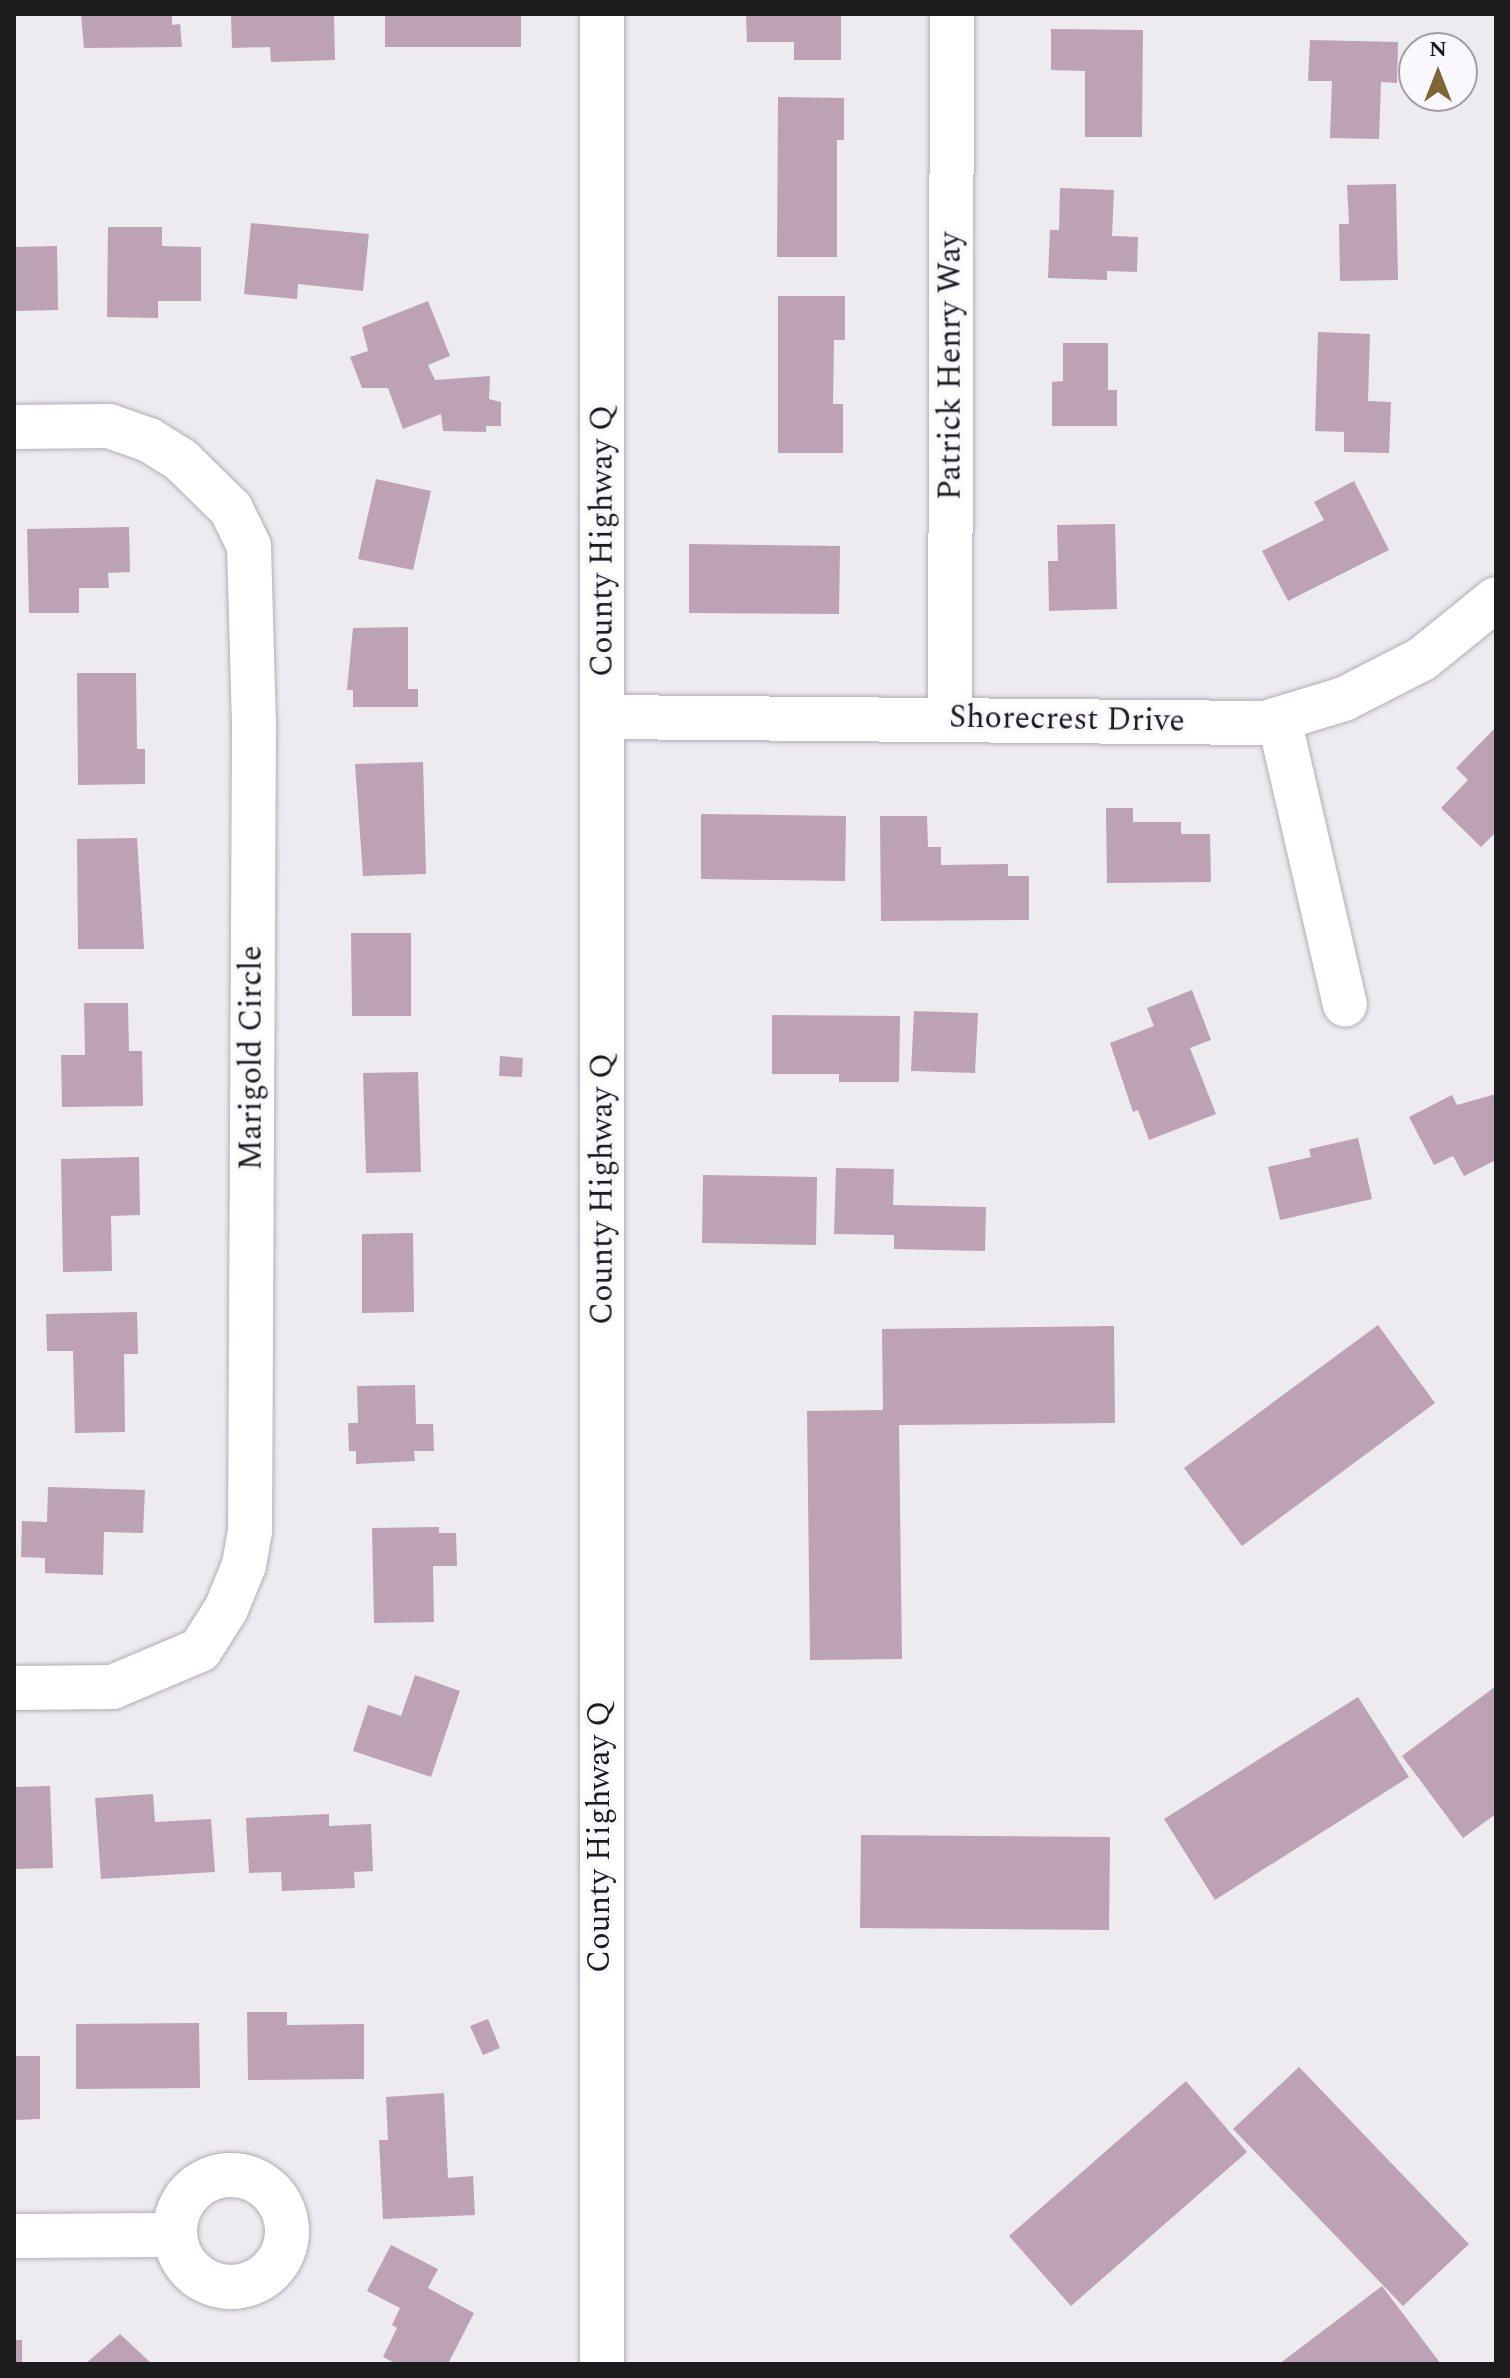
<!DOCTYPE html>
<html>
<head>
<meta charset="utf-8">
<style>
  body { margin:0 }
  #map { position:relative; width:1510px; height:2378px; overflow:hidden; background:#edeaf0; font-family:Spectral,serif }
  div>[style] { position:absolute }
  .building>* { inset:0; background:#bda2b6 }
  .roads { filter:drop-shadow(0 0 2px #b1aeb4) drop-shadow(0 0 2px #b1aeb4) }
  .minor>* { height:44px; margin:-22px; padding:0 22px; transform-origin:22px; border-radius:22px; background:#fff }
  .minor>.ring { margin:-22px; padding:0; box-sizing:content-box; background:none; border:44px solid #fff; border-radius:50% }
  .major>* { height:44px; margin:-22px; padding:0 22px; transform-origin:22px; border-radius:22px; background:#fff }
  span { translate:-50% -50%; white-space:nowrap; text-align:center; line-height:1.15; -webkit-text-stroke:7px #faf7fd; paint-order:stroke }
  .street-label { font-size:32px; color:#1c1b1d }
  .frame { position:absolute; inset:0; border:16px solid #1c1b1d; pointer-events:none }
  .north { position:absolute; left:1398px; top:32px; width:80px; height:80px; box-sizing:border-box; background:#faf7fd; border:2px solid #a19fa3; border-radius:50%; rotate:0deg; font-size:22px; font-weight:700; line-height:32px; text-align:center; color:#1c1b1d }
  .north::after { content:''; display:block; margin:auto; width:28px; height:36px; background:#7d6535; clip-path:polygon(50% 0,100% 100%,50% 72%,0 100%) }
</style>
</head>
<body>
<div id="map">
  <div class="building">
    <div style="clip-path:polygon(81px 14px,172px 14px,172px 25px,180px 24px,182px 47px,84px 48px)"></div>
    <div style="clip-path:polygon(231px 14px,334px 14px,335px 60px,271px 62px,270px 47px,232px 48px)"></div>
    <div style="clip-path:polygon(385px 14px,521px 14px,521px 47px,385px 47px)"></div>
    <div style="clip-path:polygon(746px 14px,841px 14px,841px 60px,794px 60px,794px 42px,747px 42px)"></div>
    <div style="clip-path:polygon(1051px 29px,1143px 30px,1142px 137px,1085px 137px,1085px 71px,1051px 70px)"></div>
    <div style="clip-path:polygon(1310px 40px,1398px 42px,1397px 83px,1381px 82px,1379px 139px,1330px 138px,1332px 81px,1308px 81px)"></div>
    <div style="clip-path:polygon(778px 97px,844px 98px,844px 140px,837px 140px,837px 257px,777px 257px)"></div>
    <div style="clip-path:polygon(1396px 184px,1398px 280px,1340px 281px,1339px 224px,1349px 224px,1347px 185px)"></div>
    <div style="clip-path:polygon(1060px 188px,1114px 190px,1112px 236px,1138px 237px,1137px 272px,1107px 271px,1107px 280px,1048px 278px,1050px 230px,1059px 230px)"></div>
    <div style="clip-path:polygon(251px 223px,369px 234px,363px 291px,298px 284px,297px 299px,244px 294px)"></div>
    <div style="clip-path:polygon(108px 227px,162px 227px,162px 246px,201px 247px,201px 301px,158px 301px,158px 318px,107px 317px)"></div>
    <div style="clip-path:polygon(57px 246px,58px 310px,14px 311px,14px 247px)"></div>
    <div style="clip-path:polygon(778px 296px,845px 296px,845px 340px,834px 340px,833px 404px,843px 404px,843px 453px,778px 453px)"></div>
    <div style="clip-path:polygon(428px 301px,450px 356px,428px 365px,435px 380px,490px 376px,489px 399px,501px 402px,501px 426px,486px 426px,486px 432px,443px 431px,441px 414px,403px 429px,388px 388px,362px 388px,350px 357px,368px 351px,362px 327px)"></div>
    <div style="clip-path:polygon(1318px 332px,1370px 334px,1368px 401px,1391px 402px,1389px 453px,1344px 452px,1344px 432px,1315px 431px)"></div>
    <div style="clip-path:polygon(1063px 343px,1108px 343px,1108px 390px,1117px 390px,1117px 426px,1052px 426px,1052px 382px,1063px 381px)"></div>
    <div style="clip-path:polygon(376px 479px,431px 491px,413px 570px,358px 559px)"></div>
    <div style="clip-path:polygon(1354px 481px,1389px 550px,1288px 601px,1262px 551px,1324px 520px,1314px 502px)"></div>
    <div style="clip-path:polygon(1115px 524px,1117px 609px,1049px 611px,1048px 561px,1058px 561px,1057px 525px)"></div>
    <div style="clip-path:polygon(129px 527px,130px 572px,108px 573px,109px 588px,79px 588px,79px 613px,29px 613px,27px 529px)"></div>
    <div style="clip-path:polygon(689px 544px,840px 546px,839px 614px,689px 613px)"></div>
    <div style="clip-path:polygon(408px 627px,408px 689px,418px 689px,418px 707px,353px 707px,353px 690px,347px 690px,353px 628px)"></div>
    <div style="clip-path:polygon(77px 673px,136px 673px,137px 749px,145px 749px,145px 784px,78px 785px)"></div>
    <div style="clip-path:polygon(1496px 727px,1496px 832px,1481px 847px,1441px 808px,1468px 780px,1456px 768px)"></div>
    <div style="clip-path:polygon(423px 762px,426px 874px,363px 876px,355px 764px)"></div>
    <div style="clip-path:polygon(1106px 808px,1133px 808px,1133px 822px,1181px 822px,1181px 834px,1210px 834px,1211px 882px,1107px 883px)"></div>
    <div style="clip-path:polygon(701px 814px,846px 816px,845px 881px,701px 879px)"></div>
    <div style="clip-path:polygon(880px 816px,927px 816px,928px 847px,941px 847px,941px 865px,1008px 864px,1008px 876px,1029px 876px,1029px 920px,881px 921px)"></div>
    <div style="clip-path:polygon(137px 838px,144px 949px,78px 949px,77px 839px)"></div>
    <div style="clip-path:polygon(351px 933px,411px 933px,411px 1016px,352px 1016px)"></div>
    <div style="clip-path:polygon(1192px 990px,1211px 1040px,1190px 1048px,1216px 1114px,1149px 1140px,1138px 1110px,1133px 1112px,1110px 1043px,1154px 1026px,1147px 1008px)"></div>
    <div style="clip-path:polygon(84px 1003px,128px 1003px,129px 1051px,142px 1051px,143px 1106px,62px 1107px,61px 1055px,85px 1055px)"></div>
    <div style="clip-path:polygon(914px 1011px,978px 1013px,975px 1073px,911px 1071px)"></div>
    <div style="clip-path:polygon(772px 1015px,900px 1016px,899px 1082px,839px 1082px,839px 1074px,772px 1074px)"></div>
    <div style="clip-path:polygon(500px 1056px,523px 1058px,522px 1077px,499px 1076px)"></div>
    <div style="clip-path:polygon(418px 1072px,421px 1172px,366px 1173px,363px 1073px)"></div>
    <div style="clip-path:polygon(1496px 1094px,1496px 1160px,1464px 1176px,1453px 1156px,1434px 1165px,1409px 1117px,1452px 1095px,1457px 1105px)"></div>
    <div style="clip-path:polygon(1358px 1138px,1372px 1199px,1280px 1220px,1268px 1167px,1311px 1157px,1309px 1149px)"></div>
    <div style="clip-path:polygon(139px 1157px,140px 1215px,111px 1216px,112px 1271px,63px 1272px,61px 1159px)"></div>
    <div style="clip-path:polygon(836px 1168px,894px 1169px,893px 1205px,986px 1207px,985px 1251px,894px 1249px,894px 1235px,834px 1234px)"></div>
    <div style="clip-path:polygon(703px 1175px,817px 1177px,816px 1245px,702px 1243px)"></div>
    <div style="clip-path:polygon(413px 1233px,414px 1312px,362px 1313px,362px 1234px)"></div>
    <div style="clip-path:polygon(137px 1312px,138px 1354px,124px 1354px,125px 1432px,75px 1433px,73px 1351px,47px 1351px,46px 1314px)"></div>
    <div style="clip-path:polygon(1378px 1325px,1435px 1403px,1242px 1546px,1184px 1468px)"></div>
    <div style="clip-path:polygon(1114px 1326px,1115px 1423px,899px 1425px,902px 1659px,810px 1660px,807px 1411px,883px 1410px,882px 1329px)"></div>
    <div style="clip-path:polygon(415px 1385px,416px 1424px,433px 1424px,434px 1451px,414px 1451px,415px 1461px,356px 1464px,356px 1451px,349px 1451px,348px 1423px,358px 1423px,357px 1386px)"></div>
    <div style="clip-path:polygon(48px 1487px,145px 1490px,143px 1533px,104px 1532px,103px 1575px,45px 1573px,45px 1558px,21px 1557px,22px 1521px,47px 1522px)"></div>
    <div style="clip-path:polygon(439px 1527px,439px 1533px,456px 1533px,457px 1566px,433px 1566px,434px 1622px,374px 1623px,372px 1528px)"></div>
    <div style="clip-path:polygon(415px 1675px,460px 1691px,431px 1777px,353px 1751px,368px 1705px,401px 1716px)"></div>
    <div style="clip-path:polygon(1496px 1686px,1496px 1814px,1463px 1838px,1402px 1756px)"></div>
    <div style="clip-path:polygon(1358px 1697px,1409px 1777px,1215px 1900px,1164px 1819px)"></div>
    <div style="clip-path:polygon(50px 1786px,53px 1868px,15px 1869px,14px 1787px)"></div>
    <div style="clip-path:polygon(153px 1794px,155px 1822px,211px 1819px,215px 1872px,101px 1879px,95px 1798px)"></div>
    <div style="clip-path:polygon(329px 1814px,329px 1826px,371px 1824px,373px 1871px,354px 1872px,355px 1888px,282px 1891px,281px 1872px,249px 1873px,246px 1818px)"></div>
    <div style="clip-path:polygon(861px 1835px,1110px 1837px,1109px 1930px,860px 1928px)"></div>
    <div style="clip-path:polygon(247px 2012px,287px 2012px,287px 2025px,364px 2024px,364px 2079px,248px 2080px)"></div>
    <div style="clip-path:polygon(488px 2019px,500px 2048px,483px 2055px,470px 2026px)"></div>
    <div style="clip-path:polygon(199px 2023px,200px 2088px,76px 2089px,76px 2024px)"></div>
    <div style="clip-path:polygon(14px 2056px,40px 2056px,40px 2119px,14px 2120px)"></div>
    <div style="clip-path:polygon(1299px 2067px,1469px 2244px,1403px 2306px,1233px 2129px)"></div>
    <div style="clip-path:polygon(1186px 2081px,1247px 2152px,1071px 2306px,1009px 2236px)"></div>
    <div style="clip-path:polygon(444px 2093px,448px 2178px,473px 2176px,475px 2215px,383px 2219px,379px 2140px,388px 2140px,386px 2097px)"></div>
    <div style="clip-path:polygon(391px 2245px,438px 2269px,428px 2288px,474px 2313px,448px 2364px,397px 2364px,383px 2357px,397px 2328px,392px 2325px,400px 2308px,367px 2291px)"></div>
    <div style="clip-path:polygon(1382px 2286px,1441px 2364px,1279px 2364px)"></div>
    <div style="clip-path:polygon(120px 2334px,152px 2364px,85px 2364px)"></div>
    <div style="clip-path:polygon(14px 2340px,22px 2340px,22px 2364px,14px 2364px)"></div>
  </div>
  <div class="roads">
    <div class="minor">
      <div style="left:14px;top:427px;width:95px;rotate:-0.6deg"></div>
      <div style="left:109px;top:426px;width:42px;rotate:19.3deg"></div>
      <div style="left:149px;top:440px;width:39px;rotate:32deg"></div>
      <div style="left:182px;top:461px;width:69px;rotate:44.4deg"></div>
      <div style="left:231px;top:509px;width:41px;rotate:64.1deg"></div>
      <div style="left:249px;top:546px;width:176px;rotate:88.4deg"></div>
      <div style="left:254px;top:722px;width:809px;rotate:90.28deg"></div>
      <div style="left:250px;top:1531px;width:35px;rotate:100deg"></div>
      <div style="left:244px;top:1565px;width:48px;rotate:112.2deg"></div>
      <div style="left:226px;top:1609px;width:49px;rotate:122.4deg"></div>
      <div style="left:200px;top:1650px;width:95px;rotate:157deg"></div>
      <div style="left:113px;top:1687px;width:99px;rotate:179.4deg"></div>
      <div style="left:603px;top:717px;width:662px;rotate:0.52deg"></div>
      <div style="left:1265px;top:723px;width:83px;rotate:-16.9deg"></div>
      <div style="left:1344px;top:699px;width:88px;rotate:-27.1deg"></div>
      <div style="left:1422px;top:659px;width:95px;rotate:-39deg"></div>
      <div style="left:950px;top:718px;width:704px;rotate:-89.84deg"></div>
      <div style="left:1279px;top:719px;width:293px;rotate:77deg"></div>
      <div class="ring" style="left:175px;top:2175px;width:68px;height:68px"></div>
      <div style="left:14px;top:2236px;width:161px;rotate:-0.4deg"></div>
    </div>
    <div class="major">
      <div style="left:602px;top:14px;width:2350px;rotate:90deg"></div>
    </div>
  </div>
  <div class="street-label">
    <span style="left:951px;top:366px;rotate:-90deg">Patrick Henry Way</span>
    <span style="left:603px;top:541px;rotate:-90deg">County Highway Q</span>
    <span style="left:1067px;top:720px;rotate:1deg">Shorecrest Drive</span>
    <span style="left:252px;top:1058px;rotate:-90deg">Marigold Circle</span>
    <span style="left:603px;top:1189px;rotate:-90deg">County Highway Q</span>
    <span style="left:600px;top:1837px;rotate:-90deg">County Highway Q</span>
  </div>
  <div class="frame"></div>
  <div class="north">N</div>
</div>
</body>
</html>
